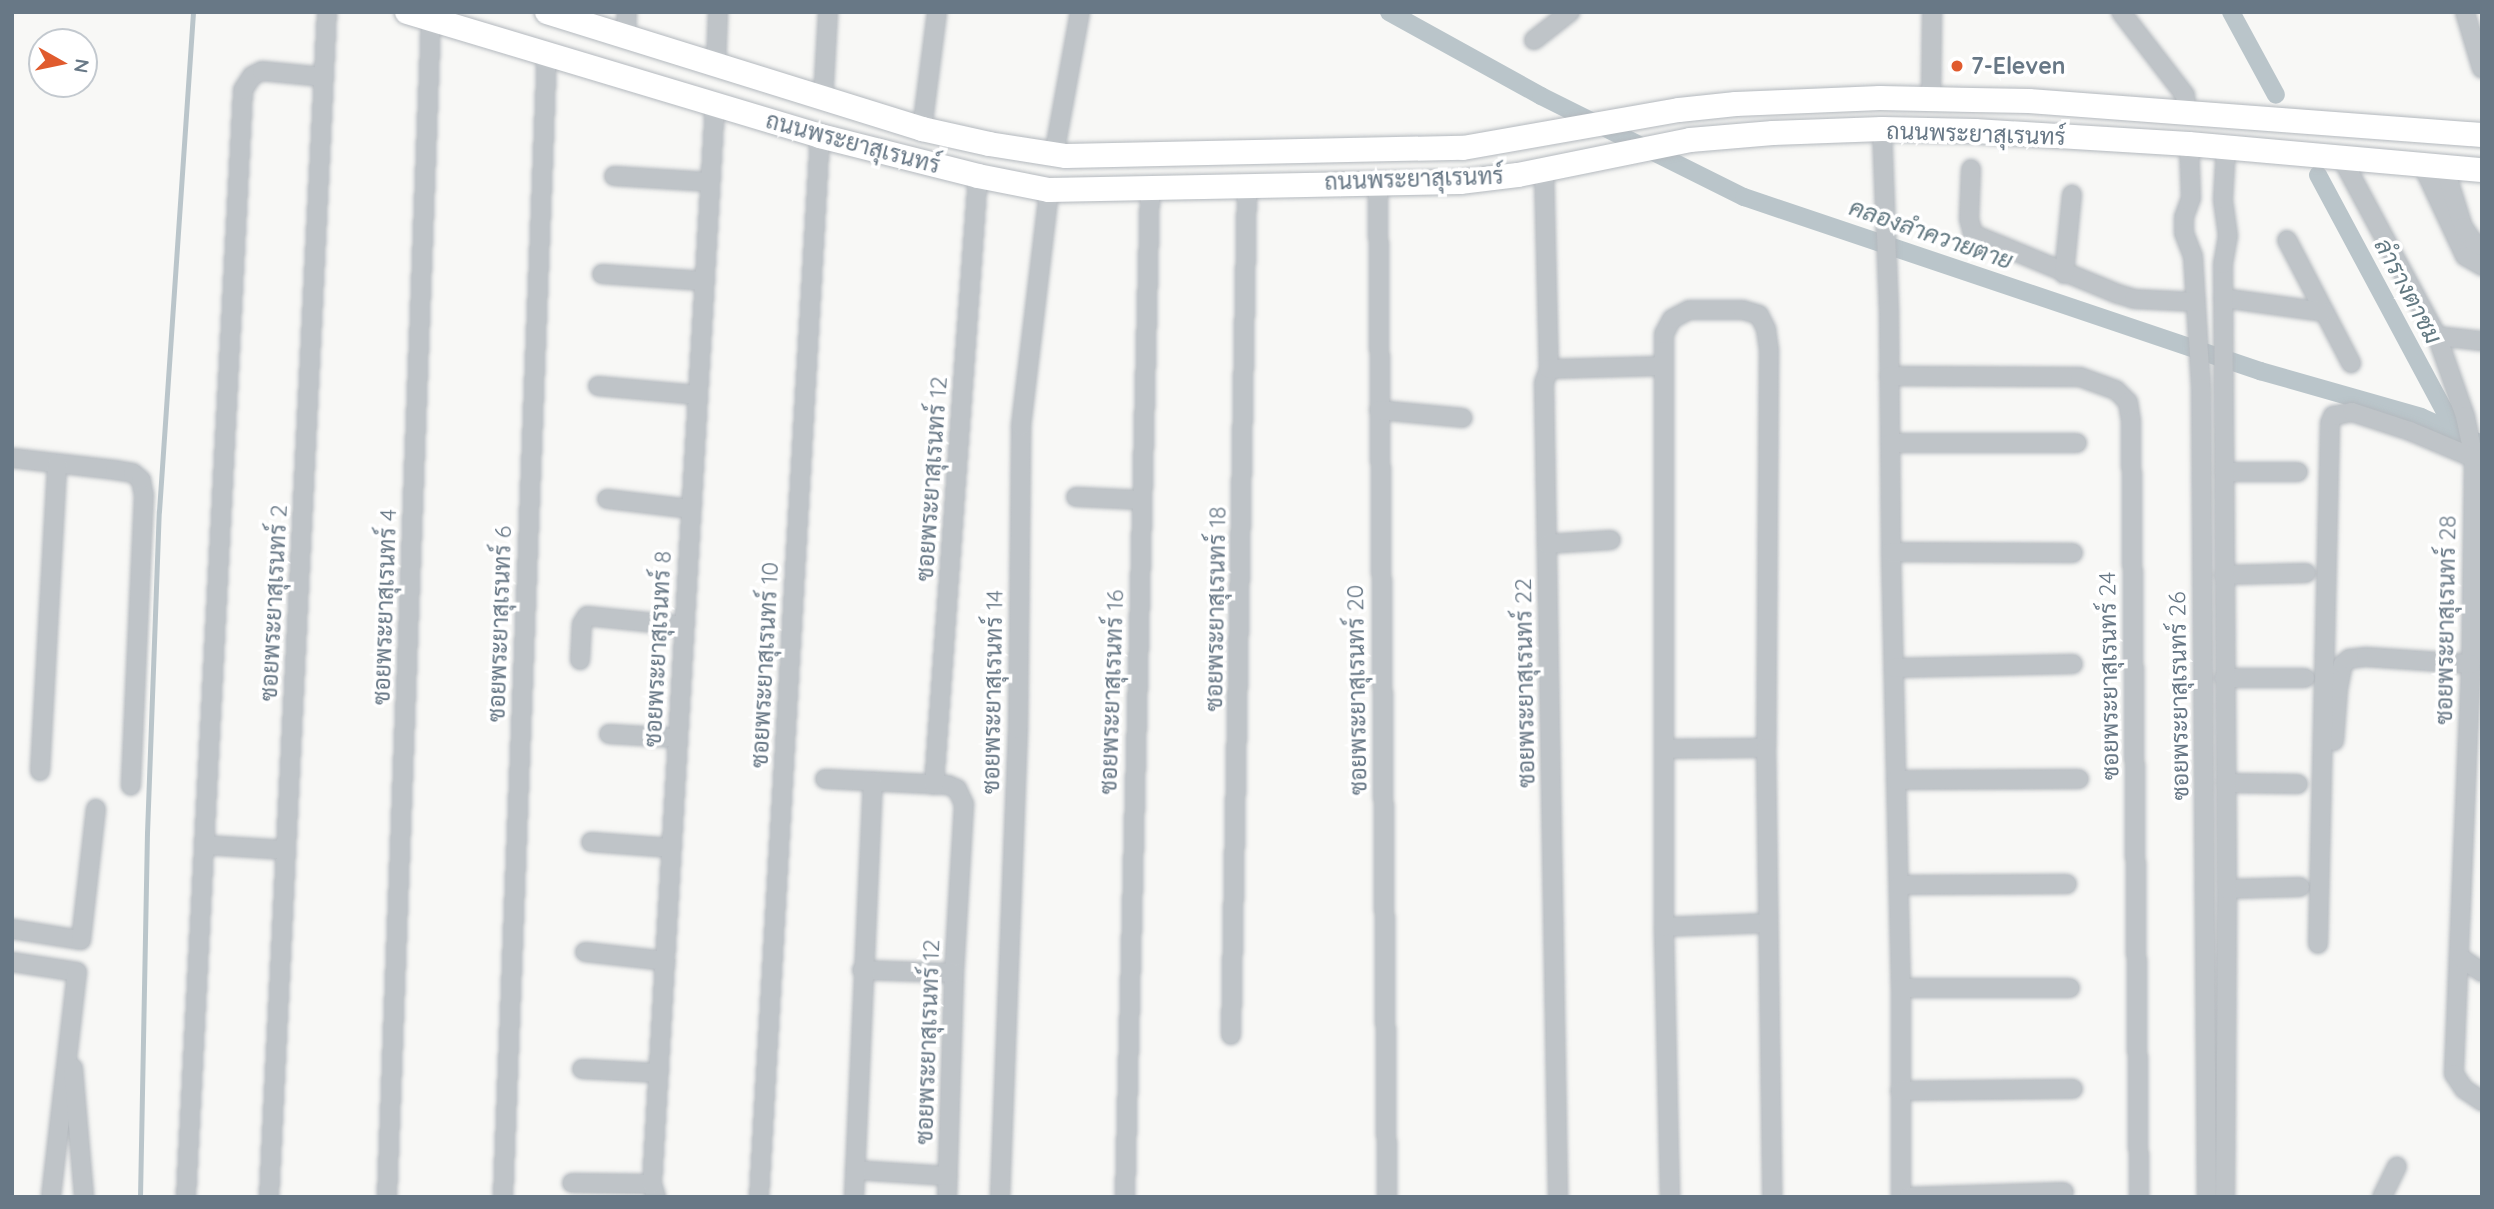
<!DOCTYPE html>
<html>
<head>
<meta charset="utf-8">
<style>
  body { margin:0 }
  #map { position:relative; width:2494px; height:1209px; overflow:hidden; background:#f8f8f6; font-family:Quicksand,Sarabun,sans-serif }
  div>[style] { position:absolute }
  .stream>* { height:5px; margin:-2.5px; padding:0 2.5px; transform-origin:2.5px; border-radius:2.5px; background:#bac5ca }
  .canal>* { height:18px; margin:-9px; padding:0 9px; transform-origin:9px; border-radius:9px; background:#bac5ca }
  .roads { filter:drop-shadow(0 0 2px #b4b9be) drop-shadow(0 0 2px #b4b9be) }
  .street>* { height:18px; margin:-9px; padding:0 9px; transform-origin:9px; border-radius:9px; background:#bfc4c8 }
  .secondary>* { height:24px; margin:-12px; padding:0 12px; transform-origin:12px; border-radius:12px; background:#fff }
  .dots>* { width:19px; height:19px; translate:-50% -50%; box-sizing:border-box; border:4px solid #fff; border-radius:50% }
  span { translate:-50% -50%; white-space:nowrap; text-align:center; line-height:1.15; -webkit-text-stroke:7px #fff; paint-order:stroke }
  .poi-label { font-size:23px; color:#687886; font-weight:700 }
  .left { translate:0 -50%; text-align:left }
  .street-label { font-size:23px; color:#687886 }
  .water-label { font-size:24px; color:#637982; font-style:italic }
  .frame { position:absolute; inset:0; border:14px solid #687886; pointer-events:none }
  .north { position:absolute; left:28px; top:28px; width:70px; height:70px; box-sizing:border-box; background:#fff; border:2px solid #c3c9cf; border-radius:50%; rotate:99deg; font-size:19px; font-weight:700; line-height:28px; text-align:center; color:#687886 }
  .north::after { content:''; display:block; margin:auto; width:24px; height:32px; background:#e05b2e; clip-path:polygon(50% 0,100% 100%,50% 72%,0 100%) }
</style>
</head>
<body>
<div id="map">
  <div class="stream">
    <div style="left:140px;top:1197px;width:364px;rotate:-88.9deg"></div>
    <div style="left:147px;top:833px;width:322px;rotate:-87.9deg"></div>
    <div style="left:159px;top:511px;width:500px;rotate:-86.1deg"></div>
  </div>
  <div class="canal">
    <div style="left:1389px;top:12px;width:174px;rotate:28.9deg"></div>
    <div style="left:1541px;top:96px;width:227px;rotate:26.5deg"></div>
    <div style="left:1744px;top:197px;width:545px;rotate:18.63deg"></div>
    <div style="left:2260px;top:371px;width:167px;rotate:15.9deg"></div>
    <div style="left:2421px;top:417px;width:67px;rotate:23.9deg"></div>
    <div style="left:2231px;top:12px;width:94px;rotate:61.5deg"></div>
    <div style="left:2318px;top:175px;width:289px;rotate:61.8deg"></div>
  </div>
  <div class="roads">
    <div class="street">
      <div style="left:2121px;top:12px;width:105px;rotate:52.4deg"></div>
      <div style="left:2185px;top:95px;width:16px;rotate:86deg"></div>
      <div style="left:2465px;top:12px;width:59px;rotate:73.4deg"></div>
      <div style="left:626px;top:36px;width:24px;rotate:-88deg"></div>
      <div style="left:1534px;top:40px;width:46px;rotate:-37.9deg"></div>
      <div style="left:716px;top:65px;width:53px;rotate:-87.8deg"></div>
      <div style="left:1931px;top:99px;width:87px;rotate:-89.3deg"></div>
      <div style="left:823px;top:100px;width:88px;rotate:-86.7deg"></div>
      <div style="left:922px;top:129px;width:118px;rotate:-82.7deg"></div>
      <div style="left:1882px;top:129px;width:181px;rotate:87.8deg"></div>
      <div style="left:1889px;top:310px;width:242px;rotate:89.5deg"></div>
      <div style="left:1891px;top:552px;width:436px;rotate:88.7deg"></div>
      <div style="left:1901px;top:988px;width:209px;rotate:90deg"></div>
      <div style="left:2189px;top:144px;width:54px;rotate:87.9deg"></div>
      <div style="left:2191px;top:198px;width:20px;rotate:110deg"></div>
      <div style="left:2184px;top:217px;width:16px;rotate:90deg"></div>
      <div style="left:2184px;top:233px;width:25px;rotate:69deg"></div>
      <div style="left:2193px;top:256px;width:132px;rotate:86.5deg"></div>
      <div style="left:2201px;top:388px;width:809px;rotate:89.58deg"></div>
      <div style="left:1054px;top:155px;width:145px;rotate:-79.7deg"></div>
      <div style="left:2341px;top:157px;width:203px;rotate:61.8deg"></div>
      <div style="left:2437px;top:336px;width:85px;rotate:70.7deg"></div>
      <div style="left:2465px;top:416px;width:43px;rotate:77.9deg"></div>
      <div style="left:2474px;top:458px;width:206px;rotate:90.8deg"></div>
      <div style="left:2471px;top:664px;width:410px;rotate:92.4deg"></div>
      <div style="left:2454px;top:1074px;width:18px;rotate:56deg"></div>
      <div style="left:2464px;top:1089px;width:22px;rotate:34deg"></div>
      <div style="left:2422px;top:164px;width:102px;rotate:64.9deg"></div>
      <div style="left:2465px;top:256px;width:20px;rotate:30deg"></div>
      <div style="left:2444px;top:166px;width:64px;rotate:72.7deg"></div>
      <div style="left:2463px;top:227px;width:19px;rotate:55deg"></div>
      <div style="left:2474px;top:243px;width:9px;rotate:21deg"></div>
      <div style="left:1544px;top:169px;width:200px;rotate:88.6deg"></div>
      <div style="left:1549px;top:369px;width:15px;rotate:110deg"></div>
      <div style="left:1544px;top:383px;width:814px;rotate:89.01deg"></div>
      <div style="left:1971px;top:169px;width:50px;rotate:92.3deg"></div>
      <div style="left:1969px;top:219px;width:16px;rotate:75deg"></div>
      <div style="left:1973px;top:234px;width:157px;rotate:22.5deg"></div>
      <div style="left:2118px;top:294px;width:17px;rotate:17deg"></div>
      <div style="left:2134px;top:299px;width:62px;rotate:2.8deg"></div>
      <div style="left:614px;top:176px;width:96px;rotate:3.6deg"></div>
      <div style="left:1378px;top:182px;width:1015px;rotate:89.49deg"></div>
      <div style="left:2287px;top:240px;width:139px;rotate:62.5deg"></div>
      <div style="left:602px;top:274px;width:102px;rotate:3.9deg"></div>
      <div style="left:2064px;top:274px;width:80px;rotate:-84.3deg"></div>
      <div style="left:2223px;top:298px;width:102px;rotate:7.9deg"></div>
      <div style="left:2437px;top:336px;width:45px;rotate:6.3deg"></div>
      <div style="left:1549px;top:369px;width:113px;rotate:-1.5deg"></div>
      <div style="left:1889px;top:376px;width:191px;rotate:0.3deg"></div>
      <div style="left:2080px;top:377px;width:38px;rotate:20deg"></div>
      <div style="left:2116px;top:390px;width:17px;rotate:45deg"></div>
      <div style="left:2128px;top:402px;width:19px;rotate:81deg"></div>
      <div style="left:2131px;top:421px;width:776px;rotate:89.41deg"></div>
      <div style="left:598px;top:386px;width:99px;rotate:5.2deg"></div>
      <div style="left:1379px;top:410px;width:84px;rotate:5.4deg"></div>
      <div style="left:1890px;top:443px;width:187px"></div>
      <div style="left:12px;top:458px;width:104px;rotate:6.6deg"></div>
      <div style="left:115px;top:470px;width:18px;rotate:9deg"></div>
      <div style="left:133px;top:473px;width:11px;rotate:41deg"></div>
      <div style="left:141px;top:480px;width:15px;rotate:79deg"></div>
      <div style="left:144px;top:495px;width:291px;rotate:92.6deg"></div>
      <div style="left:2224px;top:472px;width:74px"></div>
      <div style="left:1076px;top:497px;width:66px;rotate:2.6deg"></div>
      <div style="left:607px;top:499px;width:85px;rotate:6.8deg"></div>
      <div style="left:1547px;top:544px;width:64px;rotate:-3.6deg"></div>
      <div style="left:1891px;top:552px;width:182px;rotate:0.3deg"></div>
      <div style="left:2224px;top:575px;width:82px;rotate:-1.4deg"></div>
      <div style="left:580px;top:660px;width:36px;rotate:-87deg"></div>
      <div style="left:582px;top:624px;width:9px;rotate:-58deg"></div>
      <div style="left:587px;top:616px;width:98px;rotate:5.9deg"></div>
      <div style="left:1894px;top:668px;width:179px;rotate:-1.3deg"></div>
      <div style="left:2224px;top:678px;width:81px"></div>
      <div style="left:609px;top:734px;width:69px;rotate:3.3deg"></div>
      <div style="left:2334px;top:741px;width:52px;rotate:-85.6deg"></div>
      <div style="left:2338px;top:689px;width:25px;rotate:-79deg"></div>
      <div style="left:2343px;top:664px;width:8px;rotate:-40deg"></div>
      <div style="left:2349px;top:659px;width:17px;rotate:-7deg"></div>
      <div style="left:2366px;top:657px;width:105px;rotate:3.8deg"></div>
      <div style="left:1664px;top:749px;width:102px;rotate:-0.6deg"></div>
      <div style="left:40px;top:771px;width:308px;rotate:-86.8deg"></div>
      <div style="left:825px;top:779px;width:123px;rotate:2.8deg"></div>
      <div style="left:948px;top:785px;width:10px;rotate:24deg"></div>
      <div style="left:957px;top:789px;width:17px;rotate:65deg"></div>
      <div style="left:964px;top:804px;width:169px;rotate:93.4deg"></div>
      <div style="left:954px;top:973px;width:224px;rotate:91.8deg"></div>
      <div style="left:1896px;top:780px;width:183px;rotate:-0.3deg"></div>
      <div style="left:2226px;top:783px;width:72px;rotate:0.8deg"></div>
      <div style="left:934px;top:785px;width:611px;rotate:-85.87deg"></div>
      <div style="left:591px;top:842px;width:81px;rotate:4.2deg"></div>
      <div style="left:205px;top:845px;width:81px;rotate:3.5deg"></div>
      <div style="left:1899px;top:885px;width:168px;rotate:-0.3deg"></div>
      <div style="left:2227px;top:889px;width:73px;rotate:-1.6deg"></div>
      <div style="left:1664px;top:927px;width:103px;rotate:-2.2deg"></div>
      <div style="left:12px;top:929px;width:70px;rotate:9.1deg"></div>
      <div style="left:81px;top:940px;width:132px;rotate:-83.5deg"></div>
      <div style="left:2318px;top:944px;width:521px;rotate:-88.68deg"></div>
      <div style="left:2330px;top:423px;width:8px;rotate:-67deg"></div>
      <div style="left:2333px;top:416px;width:19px;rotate:-12deg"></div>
      <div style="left:2352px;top:412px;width:61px;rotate:18.1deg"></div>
      <div style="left:2410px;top:431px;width:69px;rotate:22.9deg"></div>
      <div style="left:585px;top:952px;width:81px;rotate:6.4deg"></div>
      <div style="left:2461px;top:958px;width:25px;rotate:34deg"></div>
      <div style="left:12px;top:962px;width:66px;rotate:8.7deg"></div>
      <div style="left:77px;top:972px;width:226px;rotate:96.6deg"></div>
      <div style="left:862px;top:970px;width:92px;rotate:1.9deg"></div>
      <div style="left:1901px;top:988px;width:169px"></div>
      <div style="left:1231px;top:1035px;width:851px;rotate:-88.92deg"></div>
      <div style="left:73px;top:1068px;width:129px;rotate:85.1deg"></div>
      <div style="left:582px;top:1069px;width:77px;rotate:3deg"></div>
      <div style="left:1900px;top:1091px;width:173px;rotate:-0.7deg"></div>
      <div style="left:855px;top:1170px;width:93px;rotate:3.7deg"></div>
      <div style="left:572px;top:1183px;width:80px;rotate:0.7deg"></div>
      <div style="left:186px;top:1197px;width:1108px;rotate:-87.05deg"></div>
      <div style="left:243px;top:90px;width:17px;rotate:-57deg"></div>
      <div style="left:252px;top:76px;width:11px;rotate:-27deg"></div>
      <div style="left:262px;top:71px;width:62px;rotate:5.5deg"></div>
      <div style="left:269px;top:1197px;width:1186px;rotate:-87.2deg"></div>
      <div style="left:387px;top:1197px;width:1178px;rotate:-87.86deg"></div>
      <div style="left:503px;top:1197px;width:1145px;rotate:-87.8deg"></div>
      <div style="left:656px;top:1197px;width:14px;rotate:-107deg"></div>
      <div style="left:652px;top:1184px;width:1083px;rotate:-86.66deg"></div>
      <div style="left:759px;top:1197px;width:1063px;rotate:-86.71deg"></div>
      <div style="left:854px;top:1197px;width:416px;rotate:-87.4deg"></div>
      <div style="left:1000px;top:1197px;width:468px;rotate:-87.8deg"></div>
      <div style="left:1018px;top:729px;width:303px;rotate:-89.4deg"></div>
      <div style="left:1021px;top:426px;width:238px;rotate:-83.2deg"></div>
      <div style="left:1125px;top:1197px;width:1009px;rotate:-88.58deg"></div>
      <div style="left:1670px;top:1197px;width:270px;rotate:-91.3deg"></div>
      <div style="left:1664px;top:927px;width:593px;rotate:-90deg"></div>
      <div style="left:1664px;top:334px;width:17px;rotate:-62deg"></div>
      <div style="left:1672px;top:319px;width:19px;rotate:-28deg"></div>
      <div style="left:1689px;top:310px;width:54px"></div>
      <div style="left:1743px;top:310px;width:17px;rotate:17deg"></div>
      <div style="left:1759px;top:315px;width:16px;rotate:63deg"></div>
      <div style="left:1766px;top:329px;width:21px;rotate:82deg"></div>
      <div style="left:1769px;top:350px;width:398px;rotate:90.4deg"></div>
      <div style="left:1766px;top:748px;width:449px;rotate:89.2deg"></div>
      <div style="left:1909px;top:1197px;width:155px;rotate:-1.8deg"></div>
      <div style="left:2225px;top:1197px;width:308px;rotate:-89.6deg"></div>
      <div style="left:2227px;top:889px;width:625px;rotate:-90.37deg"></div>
      <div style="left:2223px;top:264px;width:28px;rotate:-80deg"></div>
      <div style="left:2228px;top:236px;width:37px;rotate:-98deg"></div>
      <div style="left:2223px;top:199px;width:52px;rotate:-86.7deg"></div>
      <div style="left:2382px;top:1197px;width:34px;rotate:-64deg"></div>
    </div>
    <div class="secondary">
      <div style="left:407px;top:12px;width:431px;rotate:16.7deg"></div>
      <div style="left:820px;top:136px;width:163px;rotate:14.2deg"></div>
      <div style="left:978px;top:176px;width:72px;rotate:11.2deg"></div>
      <div style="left:1049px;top:190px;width:411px;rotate:-1.1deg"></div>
      <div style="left:1460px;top:182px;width:58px;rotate:-6.9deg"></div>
      <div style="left:1518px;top:175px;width:176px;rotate:-11.5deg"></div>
      <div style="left:1690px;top:140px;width:83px;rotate:-4.8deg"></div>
      <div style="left:1773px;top:133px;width:109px;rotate:-2.1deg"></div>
      <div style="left:1882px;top:129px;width:93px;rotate:1.2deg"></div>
      <div style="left:1975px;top:131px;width:214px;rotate:3.5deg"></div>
      <div style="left:2189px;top:144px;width:294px;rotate:5.1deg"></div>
      <div style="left:547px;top:12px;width:393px;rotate:17.3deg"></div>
      <div style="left:922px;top:129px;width:69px;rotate:12.6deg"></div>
      <div style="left:989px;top:144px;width:78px;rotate:8.9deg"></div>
      <div style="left:1066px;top:156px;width:397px;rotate:-1.2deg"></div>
      <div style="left:1463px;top:148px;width:219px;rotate:-10deg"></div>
      <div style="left:1679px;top:110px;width:57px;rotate:-6deg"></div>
      <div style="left:1736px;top:104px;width:144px;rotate:-2.4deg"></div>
      <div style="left:1880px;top:98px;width:149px;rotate:1.2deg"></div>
      <div style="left:2029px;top:101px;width:454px;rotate:4.3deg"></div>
    </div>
  </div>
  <div class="dots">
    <div style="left:1957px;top:66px;background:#e05b2e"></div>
  </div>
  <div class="poi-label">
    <span class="left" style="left:1971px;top:66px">7-Eleven</span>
  </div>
  <div class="street-label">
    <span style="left:1976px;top:134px;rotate:2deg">ถนนพระยาสุเรนทร์</span>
    <span style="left:853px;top:143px;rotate:15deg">ถนนพระยาสุเรนทร์</span>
    <span style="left:1414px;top:179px;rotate:-2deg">ถนนพระยาสุเรนทร์</span>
    <span style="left:932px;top:479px;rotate:-86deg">ซอยพระยาสุเรนทร์ 12</span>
    <span style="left:274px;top:603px;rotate:-87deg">ซอยพระยาสุเรนทร์ 2</span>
    <span style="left:385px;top:607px;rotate:-88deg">ซอยพระยาสุเรนทร์ 4</span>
    <span style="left:1216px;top:609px;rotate:-89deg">ซอยพระยาสุเรนทร์ 18</span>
    <span style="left:2446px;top:620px;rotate:-89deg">ซอยพระยาสุเรนทร์ 28</span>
    <span style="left:500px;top:624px;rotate:-88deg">ซอยพระยาสุเรนทร์ 6</span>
    <span style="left:658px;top:649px;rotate:-87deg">ซอยพระยาสุเรนทร์ 8</span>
    <span style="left:765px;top:665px;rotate:-87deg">ซอยพระยาสุเรนทร์ 10</span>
    <span style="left:2109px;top:676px;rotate:-91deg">ซอยพระยาสุเรนทร์ 24</span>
    <span style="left:1525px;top:683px;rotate:-91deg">ซอยพระยาสุเรนทร์ 22</span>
    <span style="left:1357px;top:690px;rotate:-91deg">ซอยพระยาสุเรนทร์ 20</span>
    <span style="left:993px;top:692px;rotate:-89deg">ซอยพระยาสุเรนทร์ 14</span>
    <span style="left:1112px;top:692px;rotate:-88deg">ซอยพระยาสุเรนทร์ 16</span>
    <span style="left:2179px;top:696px;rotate:-91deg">ซอยพระยาสุเรนทร์ 26</span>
    <span style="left:928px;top:1042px;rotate:-88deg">ซอยพระยาสุเรนทร์ 12</span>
  </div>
  <div class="water-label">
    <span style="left:1931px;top:234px;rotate:19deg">คลองลำควายตาย</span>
    <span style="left:2408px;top:291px;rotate:62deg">ลำรางตาชม</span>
  </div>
  <div class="frame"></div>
  <div class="north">N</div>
</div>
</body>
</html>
